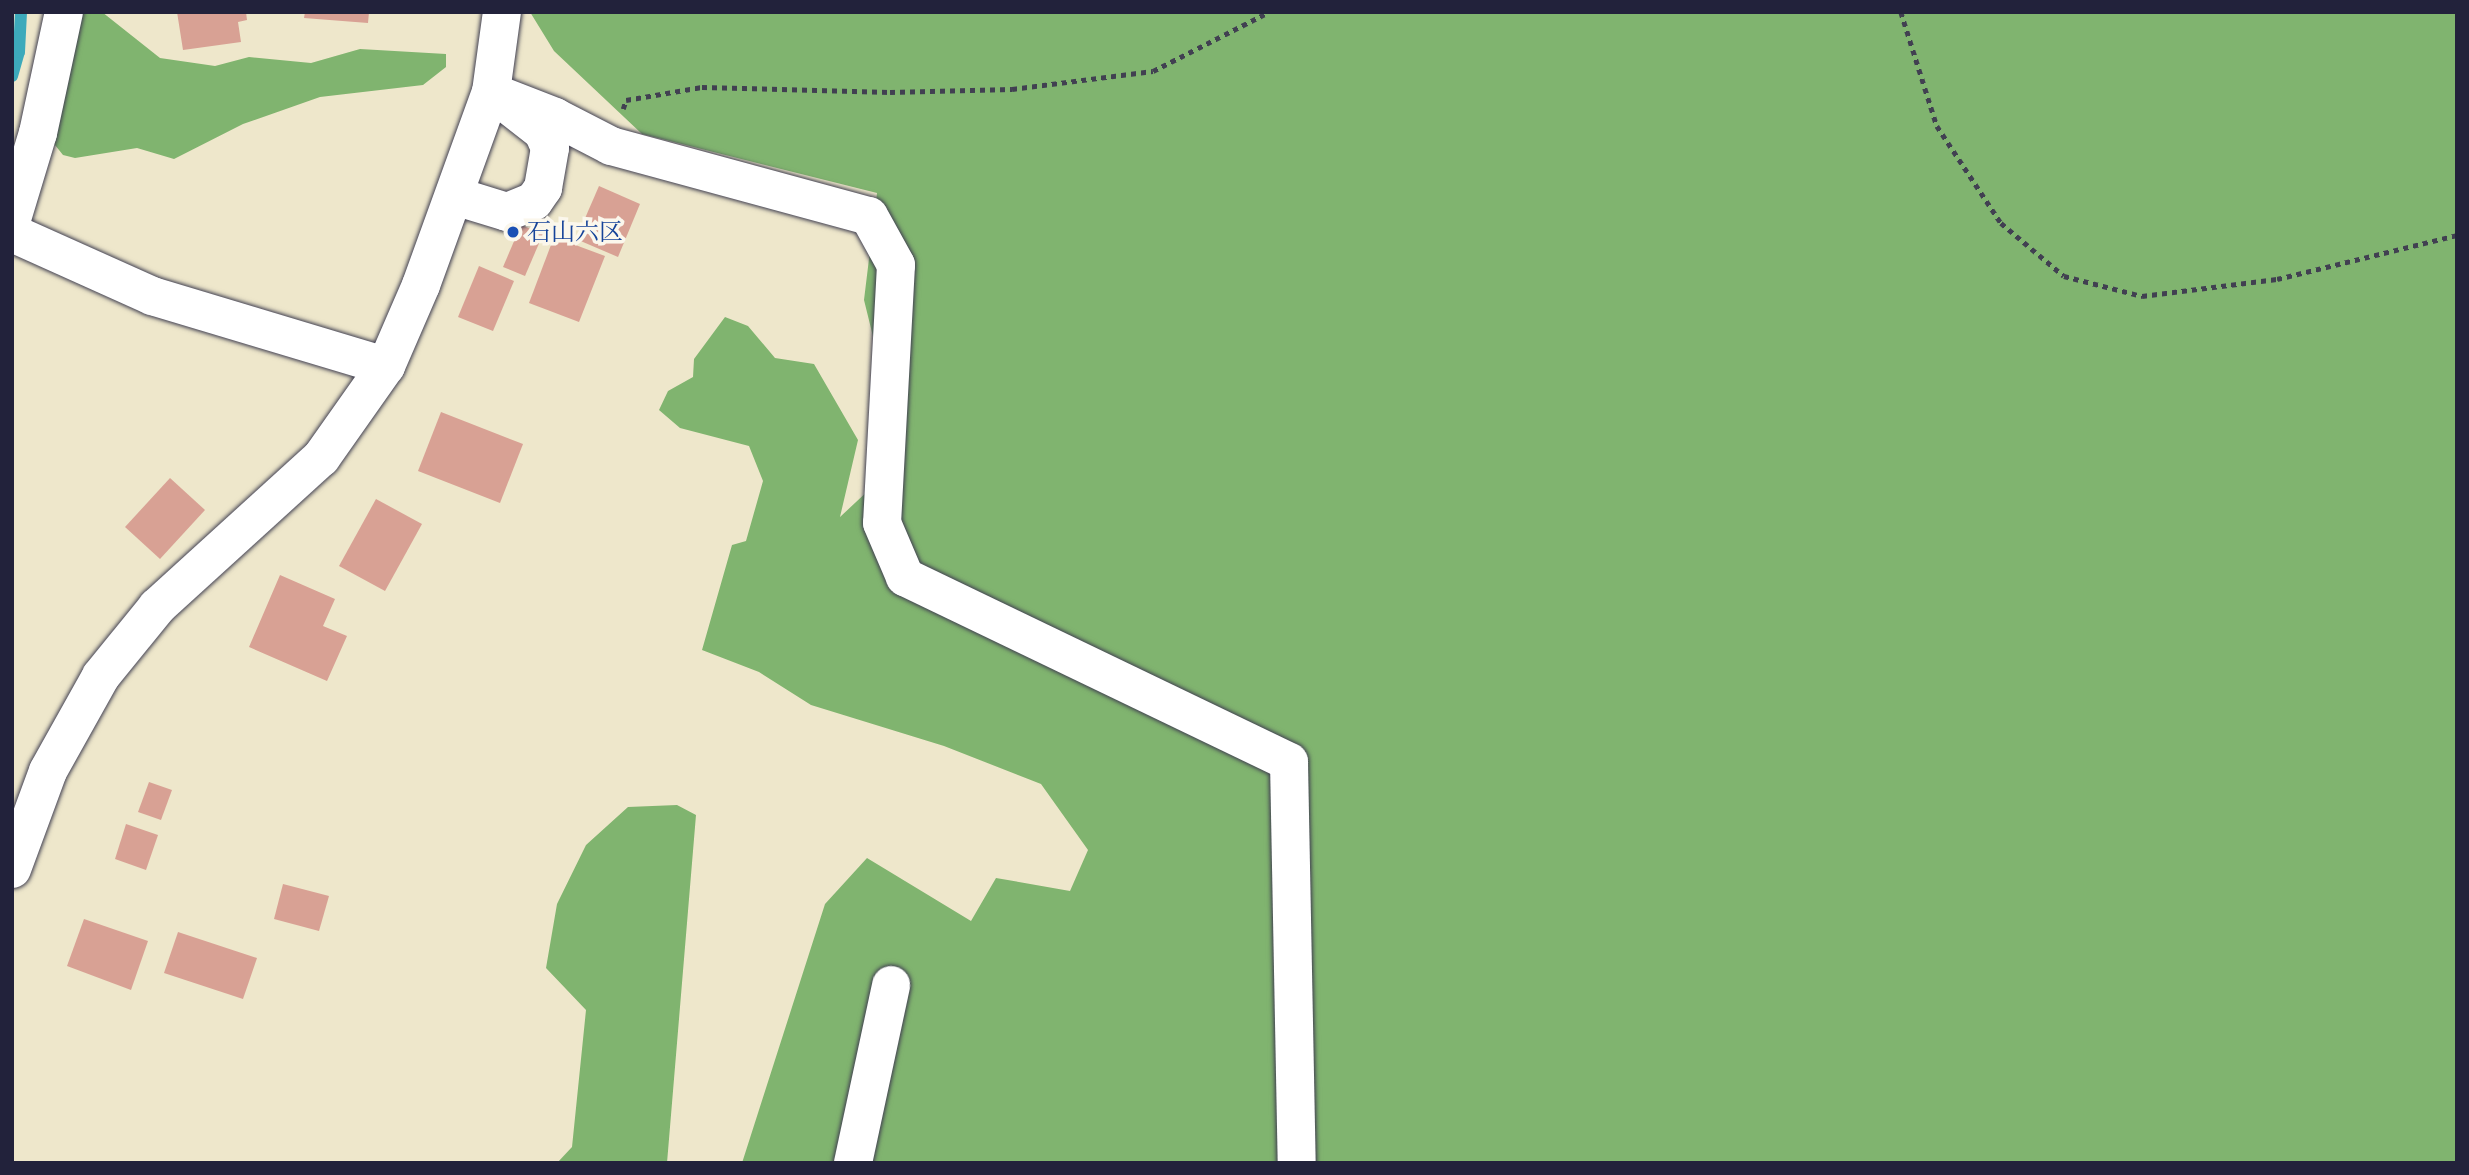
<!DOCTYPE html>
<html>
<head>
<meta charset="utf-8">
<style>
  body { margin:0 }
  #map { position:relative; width:2469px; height:1175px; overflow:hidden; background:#eee7cb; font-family:"EB Garamond","Noto Serif JP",serif }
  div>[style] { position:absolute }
  .forest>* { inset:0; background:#80b46f }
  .stream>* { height:12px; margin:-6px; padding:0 6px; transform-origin:6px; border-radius:6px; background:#3daabb }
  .building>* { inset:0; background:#d8a194 }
  .path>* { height:4.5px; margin-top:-2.25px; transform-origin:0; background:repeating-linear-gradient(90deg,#414051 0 5px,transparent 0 10px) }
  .roads { filter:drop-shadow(0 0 2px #414051) drop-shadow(0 0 2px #414051) }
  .minor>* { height:38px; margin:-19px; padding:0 19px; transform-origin:19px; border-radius:19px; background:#fff }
  .dots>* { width:19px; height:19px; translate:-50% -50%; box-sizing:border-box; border:4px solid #fbf7ec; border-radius:50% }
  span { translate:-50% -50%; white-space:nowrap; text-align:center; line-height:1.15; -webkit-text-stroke:7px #fbf7ec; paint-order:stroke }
  .transit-label { font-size:24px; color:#164399 }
  .left { translate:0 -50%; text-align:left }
  .frame { position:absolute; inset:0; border:14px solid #22223b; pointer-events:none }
</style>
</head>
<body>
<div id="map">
  <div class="forest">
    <div style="clip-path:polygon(77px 12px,102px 12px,160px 58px,215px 66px,249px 57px,311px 63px,360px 49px,446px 54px,446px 67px,423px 85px,320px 97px,243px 124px,174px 159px,137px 148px,75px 158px,63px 155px,47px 135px)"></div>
    <div style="clip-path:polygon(530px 12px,2457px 12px,2457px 1163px,742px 1163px,825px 904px,867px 858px,971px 921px,996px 878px,1070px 891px,1088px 850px,1041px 784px,944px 746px,811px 705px,759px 672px,702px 650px,732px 545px,746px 541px,763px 481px,749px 446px,680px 428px,659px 410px,668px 391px,693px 377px,694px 359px,725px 317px,748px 326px,775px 358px,814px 364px,858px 440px,840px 517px,903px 458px,864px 300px,877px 193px,642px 134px,554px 51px)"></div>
    <div style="clip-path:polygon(677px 805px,696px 815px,667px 1163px,557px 1163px,572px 1147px,586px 1010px,546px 968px,557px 904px,586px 845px,628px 807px)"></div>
  </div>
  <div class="stream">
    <div style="left:12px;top:76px;width:25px;rotate:-74deg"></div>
    <div style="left:19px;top:52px;width:40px;rotate:-87.1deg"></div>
  </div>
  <div class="building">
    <div style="clip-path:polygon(177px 12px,246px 12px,247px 20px,238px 22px,241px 42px,183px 50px)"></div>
    <div style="clip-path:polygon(305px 12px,369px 12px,368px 23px,304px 18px)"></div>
    <div style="clip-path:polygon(599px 186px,640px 204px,618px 257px,576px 239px)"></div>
    <div style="clip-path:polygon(521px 225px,543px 234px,525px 276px,503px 267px)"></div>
    <div style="clip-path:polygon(554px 237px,605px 256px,579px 322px,529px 303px)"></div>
    <div style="clip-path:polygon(479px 266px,514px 281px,493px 331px,458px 317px)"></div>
    <div style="clip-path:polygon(441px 412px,523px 444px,500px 503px,418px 471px)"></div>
    <div style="clip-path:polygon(170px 478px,205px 510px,160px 559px,125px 527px)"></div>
    <div style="clip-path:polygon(376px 499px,422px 524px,385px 591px,339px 566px)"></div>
    <div style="clip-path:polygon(280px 575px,335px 599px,323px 626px,347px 636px,327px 681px,249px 647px)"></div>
    <div style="clip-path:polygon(149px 782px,172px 790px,161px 820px,138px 812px)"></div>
    <div style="clip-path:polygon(126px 824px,158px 835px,146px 870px,115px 859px)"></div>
    <div style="clip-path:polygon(283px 884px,329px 896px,319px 931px,274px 919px)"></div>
    <div style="clip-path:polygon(84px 919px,148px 941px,131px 990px,67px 966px)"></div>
    <div style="clip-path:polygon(178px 932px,257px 958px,243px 999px,164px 973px)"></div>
  </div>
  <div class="path">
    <div style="left:1901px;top:12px;width:120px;rotate:72.5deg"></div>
    <div style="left:1937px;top:126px;width:116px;rotate:56.6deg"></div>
    <div style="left:2001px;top:223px;width:82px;rotate:40.1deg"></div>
    <div style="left:2064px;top:276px;width:81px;rotate:14.4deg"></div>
    <div style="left:2142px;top:296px;width:136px;rotate:-7.2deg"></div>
    <div style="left:2277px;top:279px;width:185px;rotate:-13.7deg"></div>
    <div style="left:623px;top:109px;width:9px;rotate:-72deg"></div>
    <div style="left:626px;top:100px;width:77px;rotate:-9.7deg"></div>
    <div style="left:702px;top:87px;width:188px;rotate:1.5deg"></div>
    <div style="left:890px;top:92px;width:122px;rotate:-1.4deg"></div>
    <div style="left:1012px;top:89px;width:142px;rotate:-7.3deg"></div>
    <div style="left:1153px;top:71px;width:130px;rotate:-27deg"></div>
  </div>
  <div class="roads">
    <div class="minor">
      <div style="left:491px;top:92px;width:69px;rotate:21.3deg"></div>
      <div style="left:555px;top:117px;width:63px;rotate:27.4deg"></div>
      <div style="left:611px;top:146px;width:267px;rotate:15.2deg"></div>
      <div style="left:869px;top:216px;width:56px;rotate:61.1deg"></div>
      <div style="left:896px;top:265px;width:258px;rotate:93.1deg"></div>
      <div style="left:882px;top:523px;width:59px;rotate:66.9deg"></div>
      <div style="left:905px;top:577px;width:426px;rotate:25.7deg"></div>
      <div style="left:1289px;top:762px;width:401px;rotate:88.9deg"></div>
      <div style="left:455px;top:196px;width:54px;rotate:17.1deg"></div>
      <div style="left:507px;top:212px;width:29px;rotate:-22deg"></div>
      <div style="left:534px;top:201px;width:16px;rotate:-55deg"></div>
      <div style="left:543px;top:188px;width:41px;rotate:-80.1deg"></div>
      <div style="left:550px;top:148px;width:17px;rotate:-114deg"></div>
      <div style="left:543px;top:132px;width:39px;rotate:-142deg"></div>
      <div style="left:12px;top:219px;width:90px;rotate:-73.2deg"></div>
      <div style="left:38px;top:133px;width:124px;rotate:-77.9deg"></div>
      <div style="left:12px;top:233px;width:154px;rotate:24.2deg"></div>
      <div style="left:152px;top:296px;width:244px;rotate:16.7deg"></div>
      <div style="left:12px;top:869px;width:104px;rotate:-69.8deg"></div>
      <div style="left:48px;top:771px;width:109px;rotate:-60.8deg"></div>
      <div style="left:101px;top:676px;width:89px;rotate:-50.9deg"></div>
      <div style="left:157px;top:607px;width:222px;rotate:-42.3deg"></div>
      <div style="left:321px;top:458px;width:113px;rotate:-54.8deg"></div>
      <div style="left:386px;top:366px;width:88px;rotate:-66.6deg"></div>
      <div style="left:421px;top:285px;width:205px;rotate:-70.1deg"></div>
      <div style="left:491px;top:92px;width:81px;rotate:-82.2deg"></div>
      <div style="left:853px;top:1163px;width:182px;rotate:-77.9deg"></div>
    </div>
  </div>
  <div class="dots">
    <div style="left:513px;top:232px;background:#1a4fb4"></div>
  </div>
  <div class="transit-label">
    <span class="left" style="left:527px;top:232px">石山六区</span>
  </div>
  <div class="frame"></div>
</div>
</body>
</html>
